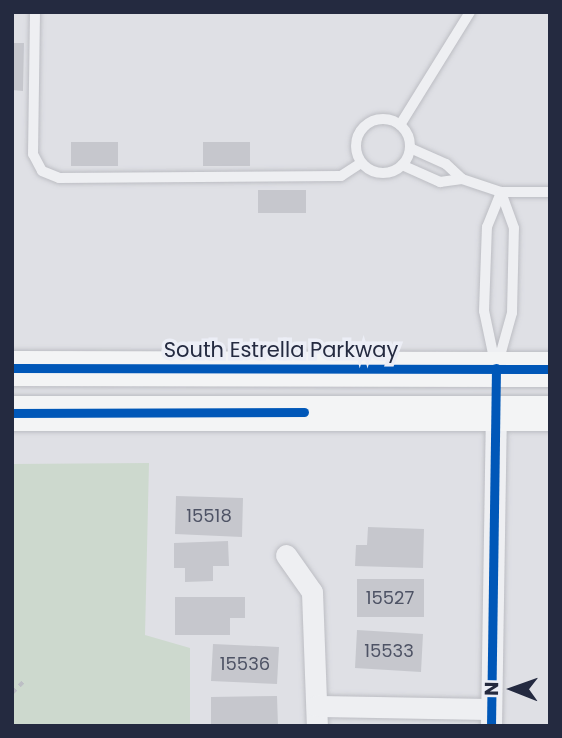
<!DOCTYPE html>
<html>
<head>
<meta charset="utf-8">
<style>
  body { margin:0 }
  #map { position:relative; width:562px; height:738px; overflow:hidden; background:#dfe0e5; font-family:Poppins,sans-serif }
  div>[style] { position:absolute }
  .green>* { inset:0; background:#cdd9ce }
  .building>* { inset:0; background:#c6c7cd }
  .path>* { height:3.5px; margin-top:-1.75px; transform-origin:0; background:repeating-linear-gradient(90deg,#bdbfc5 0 5px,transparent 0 10px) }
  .roads { filter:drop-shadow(0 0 2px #bcbdc3) drop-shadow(0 0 2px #bcbdc3) }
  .lane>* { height:10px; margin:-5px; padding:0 5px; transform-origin:5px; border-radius:5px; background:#eeeff2 }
  .lane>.ring { margin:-5px; padding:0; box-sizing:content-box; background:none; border:10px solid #eeeff2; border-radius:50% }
  .street>* { height:21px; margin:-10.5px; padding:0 10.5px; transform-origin:10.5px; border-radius:10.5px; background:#eeeff2 }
  .primary>* { height:35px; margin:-17.5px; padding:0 17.5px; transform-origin:17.5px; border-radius:17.5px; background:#f3f4f5 }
  .cycleway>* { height:9px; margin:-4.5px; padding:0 4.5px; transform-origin:4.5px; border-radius:4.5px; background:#0057b8 }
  span { translate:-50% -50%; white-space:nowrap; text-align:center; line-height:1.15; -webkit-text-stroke:7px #eceef6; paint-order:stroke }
  .number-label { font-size:18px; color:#4e5365 }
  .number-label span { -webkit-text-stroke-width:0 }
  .street-label { font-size:21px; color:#242a40 }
  .frame { position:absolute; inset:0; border:14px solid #242a40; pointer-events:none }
  .north { position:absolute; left:478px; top:654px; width:70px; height:70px; -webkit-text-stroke:5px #eceef6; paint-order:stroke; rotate:271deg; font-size:19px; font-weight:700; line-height:28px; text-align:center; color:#242a40 }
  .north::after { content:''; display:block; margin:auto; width:24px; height:32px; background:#242a40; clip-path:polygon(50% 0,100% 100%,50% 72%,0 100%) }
</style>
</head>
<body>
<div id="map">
  <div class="green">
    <div style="clip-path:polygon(149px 463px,145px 635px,190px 648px,190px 726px,12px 726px,12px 464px)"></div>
  </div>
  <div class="building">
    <div style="clip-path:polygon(12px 43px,24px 43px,23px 91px,12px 90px)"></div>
    <div style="clip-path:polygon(71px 142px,118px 142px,118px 166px,71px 166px)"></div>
    <div style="clip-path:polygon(203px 142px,250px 142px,250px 166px,203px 166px)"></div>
    <div style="clip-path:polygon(258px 190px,306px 190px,306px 213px,258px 213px)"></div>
    <div style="clip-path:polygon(176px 496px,243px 498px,242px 537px,175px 534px)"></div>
    <div style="clip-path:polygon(368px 527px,424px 529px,423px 568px,355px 566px,356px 545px,367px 545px)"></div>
    <div style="clip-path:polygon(228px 541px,229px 566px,213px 566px,213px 581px,185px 582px,185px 568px,174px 568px,174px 543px)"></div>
    <div style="clip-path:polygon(357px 579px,424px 579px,424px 617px,357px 617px)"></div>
    <div style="clip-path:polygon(175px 597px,245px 597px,245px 618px,230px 618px,230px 635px,175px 635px)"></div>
    <div style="clip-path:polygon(357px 630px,423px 634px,421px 672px,355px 668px)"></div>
    <div style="clip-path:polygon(213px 644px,279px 647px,277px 684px,211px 681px)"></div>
    <div style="clip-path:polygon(277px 696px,278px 726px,211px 726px,211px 697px)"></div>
  </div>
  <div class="path">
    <div style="left:12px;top:693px;width:16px;rotate:-45deg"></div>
  </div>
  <div class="roads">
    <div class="lane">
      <div style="left:35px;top:12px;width:142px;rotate:90.8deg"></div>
      <div style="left:33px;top:154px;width:19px;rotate:62deg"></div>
      <div style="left:42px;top:171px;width:18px;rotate:22deg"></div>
      <div style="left:59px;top:178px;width:282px;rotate:-0.4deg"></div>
      <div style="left:341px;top:176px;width:24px;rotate:-33deg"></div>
      <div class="ring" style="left:356px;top:119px;width:44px;height:44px"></div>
      <div style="left:400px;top:125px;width:133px;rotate:-58.2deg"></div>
      <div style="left:410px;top:148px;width:39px;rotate:24deg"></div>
      <div style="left:446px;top:164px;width:22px;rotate:43deg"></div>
      <div style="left:462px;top:179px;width:41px;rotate:18.4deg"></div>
      <div style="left:501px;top:192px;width:49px"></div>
      <div style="left:402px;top:165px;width:42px;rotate:24.1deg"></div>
      <div style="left:440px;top:182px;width:22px;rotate:-8deg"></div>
      <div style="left:495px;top:363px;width:53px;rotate:-101.9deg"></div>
      <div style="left:484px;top:311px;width:84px;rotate:-88deg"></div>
      <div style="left:487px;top:227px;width:38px;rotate:-68deg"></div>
      <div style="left:498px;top:363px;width:52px;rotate:-74.4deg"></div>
      <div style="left:512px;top:313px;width:85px;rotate:-88.7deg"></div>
      <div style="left:514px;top:228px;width:38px;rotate:-110deg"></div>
    </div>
    <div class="street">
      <div style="left:286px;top:555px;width:45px;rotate:54.9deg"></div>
      <div style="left:312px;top:592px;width:134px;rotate:87.9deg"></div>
      <div style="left:317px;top:706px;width:174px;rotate:1deg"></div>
      <div style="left:491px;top:726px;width:315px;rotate:-89.1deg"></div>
    </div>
    <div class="primary">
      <div style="left:12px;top:368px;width:538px;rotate:0.11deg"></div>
      <div style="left:12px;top:413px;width:538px"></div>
    </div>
  </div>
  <div class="cycleway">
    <div style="left:12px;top:368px;width:538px;rotate:0.11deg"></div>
    <div style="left:12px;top:413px;width:292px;rotate:-0.2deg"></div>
    <div style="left:491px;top:726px;width:358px;rotate:-89.2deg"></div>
  </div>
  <div class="number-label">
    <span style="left:209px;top:516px">15518</span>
    <span style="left:390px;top:598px">15527</span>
    <span style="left:389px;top:651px">15533</span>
    <span style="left:245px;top:664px">15536</span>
  </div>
  <div class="street-label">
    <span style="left:281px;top:350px">South Estrella Parkway</span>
  </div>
  <div class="frame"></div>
  <div class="north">N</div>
</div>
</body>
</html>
